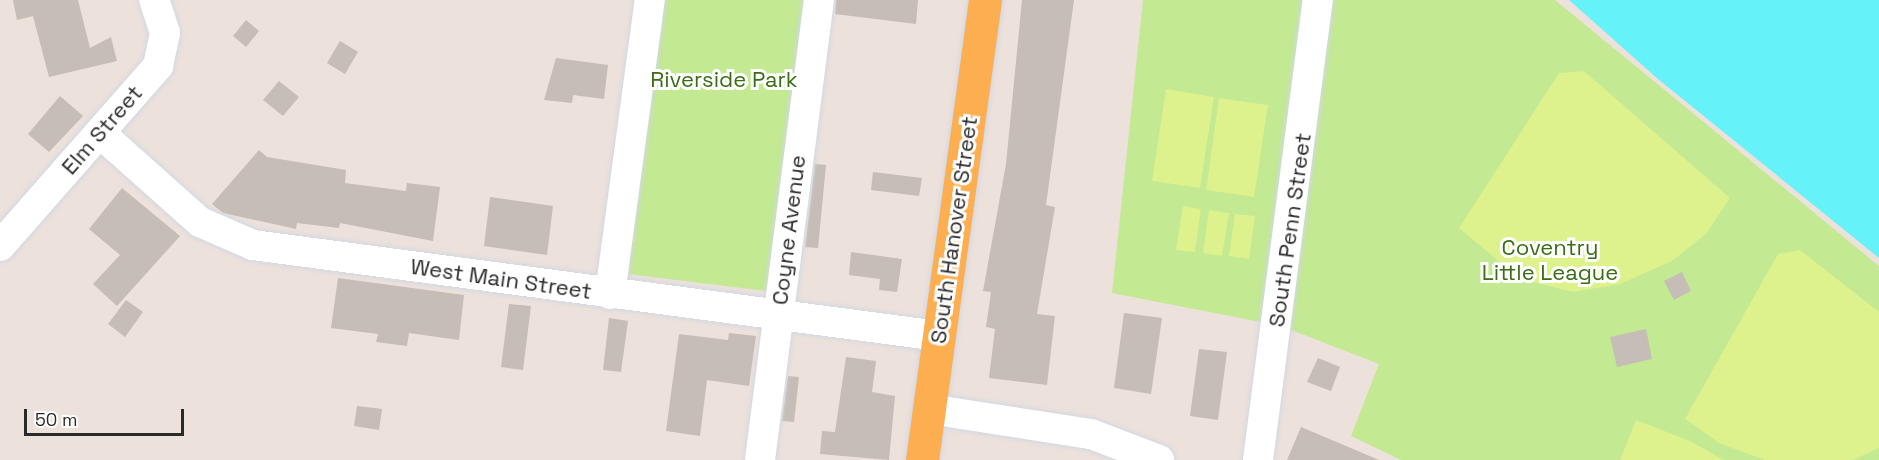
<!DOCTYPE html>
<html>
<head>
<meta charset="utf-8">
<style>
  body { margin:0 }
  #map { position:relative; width:1879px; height:460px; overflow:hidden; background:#ede1db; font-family:"Space Grotesk",sans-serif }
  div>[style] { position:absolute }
  .green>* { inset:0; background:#c3e992 }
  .pitch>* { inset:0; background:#ddf18d }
  .water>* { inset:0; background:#65f2f8 }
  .building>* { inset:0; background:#c5bdb6 }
  .roads { filter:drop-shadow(0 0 2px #d0d8e4) drop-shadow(0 0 2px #d0d8e4) }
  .minor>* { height:30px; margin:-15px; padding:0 15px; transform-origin:15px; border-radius:15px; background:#fff }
  .major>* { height:33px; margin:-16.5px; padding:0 16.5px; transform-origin:16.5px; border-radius:16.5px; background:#fcae51 }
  span { translate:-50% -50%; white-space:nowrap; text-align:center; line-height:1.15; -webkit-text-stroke:6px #fff; paint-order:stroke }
  .park-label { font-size:22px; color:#3a6d14 }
  .street-label { font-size:22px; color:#2a2a2a }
  .scale { position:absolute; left:24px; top:409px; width:160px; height:27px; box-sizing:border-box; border:3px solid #2a2a2a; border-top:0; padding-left:8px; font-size:18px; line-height:21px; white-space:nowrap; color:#2a2a2a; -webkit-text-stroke:4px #fff; paint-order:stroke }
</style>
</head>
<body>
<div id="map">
  <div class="green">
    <div style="clip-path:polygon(663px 0,806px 0,767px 291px,628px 274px)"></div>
    <div style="clip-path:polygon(1143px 0,1555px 0,1879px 266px,1879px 460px,1401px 460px,1351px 436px,1379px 364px,1281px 326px,1112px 293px)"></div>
  </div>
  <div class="pitch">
    <div style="clip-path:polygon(1584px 71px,1730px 198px,1706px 234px,1672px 261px,1620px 284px,1573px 292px,1520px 279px,1459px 228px,1559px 73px)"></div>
    <div style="clip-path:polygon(1166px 89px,1214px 97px,1200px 188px,1152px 181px)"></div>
    <div style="clip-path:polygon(1219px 98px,1268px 105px,1254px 197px,1206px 190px)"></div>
    <div style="clip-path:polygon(1183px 206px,1201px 209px,1195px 252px,1176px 250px)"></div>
    <div style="clip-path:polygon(1209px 210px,1229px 213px,1222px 256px,1203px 253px)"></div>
    <div style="clip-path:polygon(1235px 214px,1255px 216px,1249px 259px,1229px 256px)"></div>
    <div style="clip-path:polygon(1800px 250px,1879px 312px,1879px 448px,1853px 460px,1765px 460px,1719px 443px,1685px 419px,1778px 254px)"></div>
    <div style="clip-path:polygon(1636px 420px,1690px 441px,1724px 460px,1620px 460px)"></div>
  </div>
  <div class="water">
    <div style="clip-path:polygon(1569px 0,1879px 0,1879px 258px,1658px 79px)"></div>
  </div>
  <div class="building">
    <div style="clip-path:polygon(13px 0,78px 0,90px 48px,111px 37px,117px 61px,49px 77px,33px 16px,17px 20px)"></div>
    <div style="clip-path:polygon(836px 0,918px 0,916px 24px,835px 14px)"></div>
    <div style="clip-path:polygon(1022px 0,1074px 0,1046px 205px,1055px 207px,1037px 314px,1055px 316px,1047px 385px,989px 378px,995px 329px,986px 327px,991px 292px,983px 291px,1006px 164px)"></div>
    <div style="clip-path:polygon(246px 20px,259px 31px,246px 47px,233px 36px)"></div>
    <div style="clip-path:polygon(340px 41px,358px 52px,345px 74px,327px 63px)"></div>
    <div style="clip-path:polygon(556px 58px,608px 65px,604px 99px,573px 95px,572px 103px,544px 100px)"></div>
    <div style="clip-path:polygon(279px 81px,299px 97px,283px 116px,263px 100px)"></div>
    <div style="clip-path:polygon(60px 96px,83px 116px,49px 152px,28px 134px)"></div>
    <div style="clip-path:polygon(259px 150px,267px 157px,346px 170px,345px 183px,406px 191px,407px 183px,440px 187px,433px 241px,340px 223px,339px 228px,297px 223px,296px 229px,223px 213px,212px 204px)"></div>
    <div style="clip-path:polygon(815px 164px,826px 165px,818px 248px,805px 247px)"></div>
    <div style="clip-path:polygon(873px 172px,922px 178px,919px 196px,871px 190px)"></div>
    <div style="clip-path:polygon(122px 188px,180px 236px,117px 306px,93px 284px,120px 255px,89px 229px)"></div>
    <div style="clip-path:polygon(490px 197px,553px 206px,547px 255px,484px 246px)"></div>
    <div style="clip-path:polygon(851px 252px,902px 259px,897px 292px,879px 290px,880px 279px,849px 275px)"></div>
    <div style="clip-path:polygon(1682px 272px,1691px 291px,1674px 300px,1664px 281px)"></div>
    <div style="clip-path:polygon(338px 278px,464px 295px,459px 340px,409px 333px,407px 346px,376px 342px,378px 334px,331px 328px)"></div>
    <div style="clip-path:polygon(126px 300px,143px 312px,125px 337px,108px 324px)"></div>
    <div style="clip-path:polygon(509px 304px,531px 306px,523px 370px,501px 367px)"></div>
    <div style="clip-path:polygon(1124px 313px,1162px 318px,1151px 394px,1114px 388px)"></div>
    <div style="clip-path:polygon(609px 318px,628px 321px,621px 372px,603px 370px)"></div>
    <div style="clip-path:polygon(1646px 329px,1652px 359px,1617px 367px,1610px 337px)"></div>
    <div style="clip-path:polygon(729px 333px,756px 336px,749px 386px,707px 380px,700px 436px,666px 431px,679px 334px,728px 340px)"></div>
    <div style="clip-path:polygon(1199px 349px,1227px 352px,1218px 420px,1190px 416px)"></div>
    <div style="clip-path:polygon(846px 357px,876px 361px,872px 392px,895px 396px,889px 460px,820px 454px,822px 431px,835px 432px)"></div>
    <div style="clip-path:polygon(1318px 358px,1340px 367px,1331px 391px,1307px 382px)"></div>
    <div style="clip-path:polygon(788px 376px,799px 377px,794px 422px,782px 421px)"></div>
    <div style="clip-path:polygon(357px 406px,382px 409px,379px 430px,354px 426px)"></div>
    <div style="clip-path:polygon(1301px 427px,1379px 460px,1287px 460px)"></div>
  </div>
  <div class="roads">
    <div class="minor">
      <div style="left:100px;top:133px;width:134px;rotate:41.7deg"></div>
      <div style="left:200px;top:222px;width:58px;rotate:23.5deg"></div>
      <div style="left:253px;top:245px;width:692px;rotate:7.56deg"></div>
      <div style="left:0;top:246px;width:240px;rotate:-48.7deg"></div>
      <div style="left:158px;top:66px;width:34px;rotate:-78deg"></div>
      <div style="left:165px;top:33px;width:35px;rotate:-108deg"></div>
      <div style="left:610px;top:294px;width:297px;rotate:-82.3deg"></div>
      <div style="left:929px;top:409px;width:164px;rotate:8.8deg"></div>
      <div style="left:1091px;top:434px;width:73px;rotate:20.9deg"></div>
      <div style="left:760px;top:460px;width:464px;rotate:-82.7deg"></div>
      <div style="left:1258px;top:460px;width:464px;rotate:-82.6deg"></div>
    </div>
    <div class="major">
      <div style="left:922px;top:460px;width:464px;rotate:-82.2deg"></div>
    </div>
  </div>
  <div class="park-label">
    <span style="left:724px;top:80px">Riverside Park</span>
    <span style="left:1550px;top:260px">Coventry<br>Little League</span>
  </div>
  <div class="street-label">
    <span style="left:102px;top:130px;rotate:-49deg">Elm Street</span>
    <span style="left:789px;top:230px;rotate:-83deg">Coyne Avenue</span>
    <span style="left:954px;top:230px;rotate:-82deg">South Hanover Street</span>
    <span style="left:1290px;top:230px;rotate:-82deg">South Penn Street</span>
    <span style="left:501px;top:279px;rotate:8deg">West Main Street</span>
  </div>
  <div class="scale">50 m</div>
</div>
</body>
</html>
